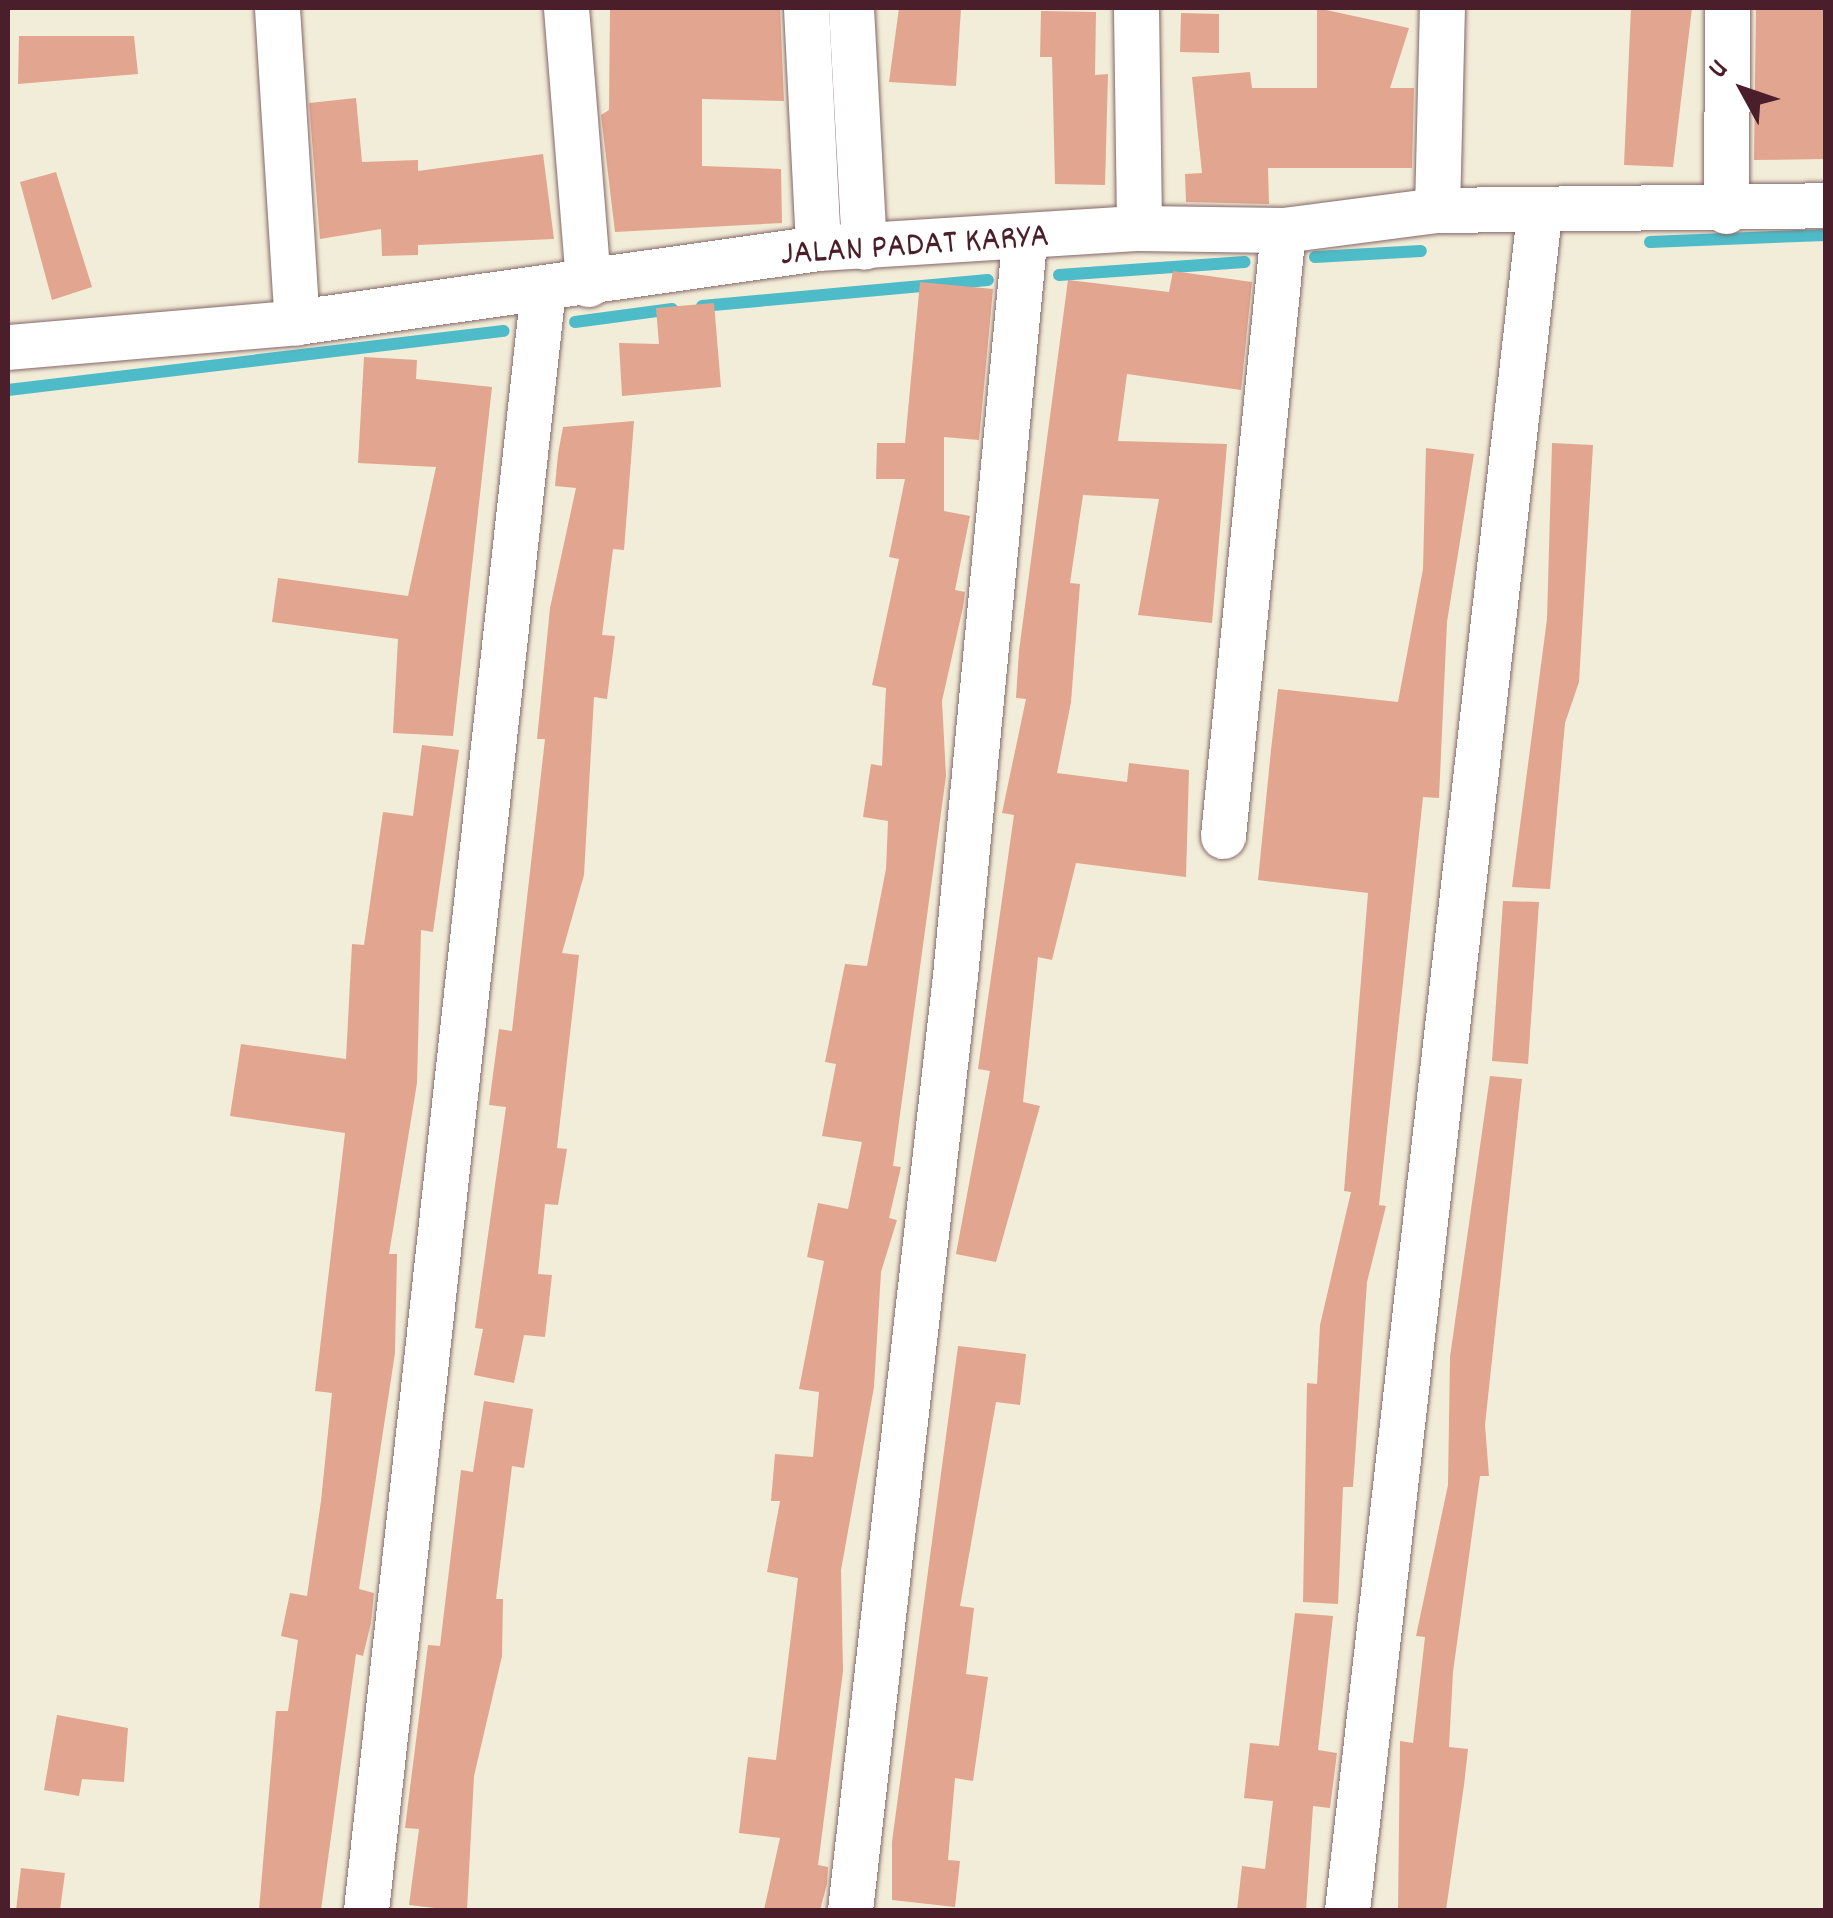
<!DOCTYPE html>
<html>
<head>
<meta charset="utf-8">
<style>
  body { margin:0 }
  #map { position:relative; width:1833px; height:1918px; overflow:hidden; background:#f2edd8; font-family:Dekko,sans-serif }
  div>[style] { position:absolute }
  .stream>* { height:12px; margin:-6px; padding:0 6px; transform-origin:6px; border-radius:6px; background:#4ebbc8 }
  .building>* { inset:0; background:#e2a58f }
  .roads { filter:drop-shadow(0 0 2px #856768) drop-shadow(0 0 2px #856768) }
  .street>* { height:45px; margin:-22.5px; padding:0 22.5px; transform-origin:22.5px; border-radius:22.5px; background:#fff }
  span { translate:-50% -50%; white-space:nowrap; text-align:center; line-height:1.15; -webkit-text-stroke:8px #fff; paint-order:stroke }
  .street-label { font-size:35px; color:#4a1f2b }
  .frame { position:absolute; inset:0; border:10px solid #4a1f2b; pointer-events:none }
  .north { position:absolute; left:1693px; top:40px; width:100px; height:100px; -webkit-text-stroke:8px #fff; paint-order:stroke; rotate:310deg; font-size:28px; font-weight:700; line-height:40px; text-align:center; color:#4a1f2b }
  .north::after { content:''; display:block; margin:auto; width:35px; height:45px; background:#4a1f2b; clip-path:polygon(50% 0,100% 100%,50% 72%,0 100%) }
</style>
</head>
<body>
<div id="map">
  <div class="stream">
    <div style="left:1650px;top:242px;width:176px;rotate:-2.3deg"></div>
    <div style="left:1315px;top:257px;width:106px;rotate:-3.2deg"></div>
    <div style="left:1059px;top:275px;width:186px;rotate:-4deg"></div>
    <div style="left:702px;top:306px;width:287px;rotate:-5.2deg"></div>
    <div style="left:575px;top:322px;width:98px;rotate:-7.6deg"></div>
    <div style="left:8px;top:390px;width:499px;rotate:-6.8deg"></div>
  </div>
  <div class="building">
    <div style="clip-path:polygon(610px 8px,780px 8px,784px 101px,702px 99px,702px 166px,781px 169px,782px 223px,615px 232px,601px 115px,609px 110px)"></div>
    <div style="clip-path:polygon(899px 8px,961px 8px,956px 86px,889px 82px)"></div>
    <div style="clip-path:polygon(1317px 8px,1409px 28px,1390px 88px,1414px 88px,1412px 168px,1268px 168px,1269px 204px,1186px 202px,1185px 174px,1202px 173px,1192px 77px,1250px 72px,1252px 88px,1317px 88px)"></div>
    <div style="clip-path:polygon(1631px 8px,1692px 8px,1673px 167px,1624px 165px)"></div>
    <div style="clip-path:polygon(1756px 8px,1826px 8px,1826px 159px,1754px 160px)"></div>
    <div style="clip-path:polygon(1041px 11px,1096px 12px,1095px 75px,1108px 74px,1105px 185px,1055px 184px,1052px 57px,1040px 57px)"></div>
    <div style="clip-path:polygon(1181px 13px,1219px 14px,1219px 53px,1180px 52px)"></div>
    <div style="clip-path:polygon(19px 36px,134px 36px,138px 74px,18px 84px)"></div>
    <div style="clip-path:polygon(356px 98px,362px 162px,418px 160px,418px 171px,543px 154px,554px 239px,418px 245px,418px 255px,382px 256px,381px 229px,320px 239px,309px 103px)"></div>
    <div style="clip-path:polygon(56px 172px,92px 287px,52px 300px,20px 182px)"></div>
    <div style="clip-path:polygon(1173px 271px,1252px 282px,1241px 390px,1127px 374px,1118px 441px,1227px 444px,1212px 623px,1138px 615px,1159px 499px,1083px 495px,1070px 583px,1080px 584px,1071px 702px,1057px 773px,1127px 782px,1129px 763px,1189px 770px,1186px 877px,1076px 863px,1052px 960px,1038px 957px,1023px 1102px,1040px 1106px,996px 1262px,956px 1254px,990px 1071px,978px 1069px,1014px 815px,1002px 813px,1026px 699px,1016px 698px,1019px 651px,1068px 280px,1169px 292px)"></div>
    <div style="clip-path:polygon(920px 282px,993px 289px,979px 440px,944px 437px,944px 511px,970px 516px,955px 590px,965px 592px,963px 607px,942px 701px,946px 776px,893px 1166px,901px 1167px,889px 1218px,897px 1220px,881px 1272px,874px 1387px,841px 1570px,843px 1671px,818px 1865px,828px 1867px,827px 1884px,820px 1910px,764px 1910px,780px 1838px,739px 1833px,748px 1757px,776px 1760px,798px 1578px,767px 1572px,780px 1501px,771px 1501px,775px 1454px,813px 1457px,819px 1392px,799px 1389px,824px 1261px,807px 1257px,818px 1203px,848px 1209px,862px 1142px,822px 1136px,836px 1064px,825px 1062px,845px 964px,867px 966px,886px 869px,888px 821px,863px 817px,871px 764px,882px 766px,886px 688px,872px 685px,899px 559px,889px 557px,905px 479px,876px 479px,877px 443px,905px 443px)"></div>
    <div style="clip-path:polygon(714px 303px,721px 387px,622px 396px,619px 343px,659px 344px,656px 308px)"></div>
    <div style="clip-path:polygon(364px 357px,417px 360px,416px 379px,492px 387px,453px 736px,393px 733px,398px 639px,272px 622px,278px 578px,408px 596px,436px 467px,358px 463px)"></div>
    <div style="clip-path:polygon(634px 421px,624px 550px,613px 549px,602px 635px,615px 636px,607px 699px,594px 697px,584px 875px,562px 953px,579px 955px,557px 1148px,567px 1149px,558px 1205px,545px 1204px,538px 1274px,552px 1275px,545px 1337px,524px 1335px,514px 1383px,474px 1375px,483px 1329px,475px 1328px,506px 1107px,489px 1105px,499px 1029px,512px 1031px,545px 739px,537px 739px,550px 608px,576px 488px,555px 486px,558px 454px,563px 427px)"></div>
    <div style="clip-path:polygon(1552px 443px,1593px 445px,1579px 682px,1565px 723px,1550px 889px,1512px 887px,1547px 619px)"></div>
    <div style="clip-path:polygon(1426px 448px,1474px 454px,1447px 622px,1439px 798px,1423px 797px,1379px 1205px,1386px 1206px,1367px 1282px,1353px 1487px,1343px 1487px,1338px 1604px,1303px 1602px,1307px 1383px,1317px 1384px,1320px 1325px,1351px 1192px,1344px 1191px,1368px 893px,1258px 880px,1271px 750px,1278px 689px,1398px 702px,1423px 569px)"></div>
    <div style="clip-path:polygon(422px 745px,459px 750px,433px 932px,421px 930px,417px 1083px,389px 1254px,397px 1254px,395px 1353px,359px 1589px,374px 1593px,371px 1623px,363px 1656px,356px 1654px,321px 1910px,259px 1910px,276px 1711px,288px 1711px,298px 1640px,281px 1636px,290px 1593px,307px 1596px,321px 1501px,332px 1393px,315px 1391px,345px 1133px,230px 1116px,241px 1044px,346px 1059px,352px 944px,364px 945px,383px 812px,413px 816px)"></div>
    <div style="clip-path:polygon(1503px 901px,1539px 902px,1528px 1064px,1492px 1061px)"></div>
    <div style="clip-path:polygon(1490px 1076px,1522px 1079px,1485px 1425px,1489px 1476px,1480px 1476px,1453px 1672px,1449px 1747px,1468px 1749px,1464px 1785px,1446px 1910px,1398px 1910px,1400px 1741px,1413px 1743px,1425px 1637px,1416px 1636px,1448px 1485px,1450px 1357px)"></div>
    <div style="clip-path:polygon(958px 1346px,1026px 1354px,1020px 1405px,996px 1402px,960px 1606px,974px 1608px,966px 1674px,988px 1677px,973px 1781px,955px 1778px,948px 1860px,960px 1861px,955px 1907px,892px 1900px,892px 1842px)"></div>
    <div style="clip-path:polygon(484px 1401px,533px 1409px,524px 1468px,512px 1466px,496px 1599px,503px 1599px,502px 1656px,474px 1776px,467px 1910px,452px 1910px,409px 1905px,419px 1829px,405px 1828px,428px 1645px,440px 1646px,461px 1470px,473px 1472px)"></div>
    <div style="clip-path:polygon(1295px 1613px,1333px 1616px,1318px 1750px,1337px 1753px,1330px 1808px,1313px 1806px,1306px 1910px,1237px 1910px,1242px 1866px,1265px 1869px,1273px 1801px,1244px 1798px,1250px 1743px,1279px 1746px)"></div>
    <div style="clip-path:polygon(57px 1715px,128px 1728px,124px 1782px,82px 1779px,79px 1796px,44px 1790px)"></div>
    <div style="clip-path:polygon(21px 1868px,65px 1873px,60px 1910px,16px 1910px)"></div>
  </div>
  <div class="roads">
    <div class="street">
      <div style="left:277px;top:8px;width:315px;rotate:86.4deg"></div>
      <div style="left:566px;top:8px;width:277px;rotate:85.4deg"></div>
      <div style="left:806px;top:8px;width:240px;rotate:87.1deg"></div>
      <div style="left:851px;top:8px;width:239px;rotate:86.9deg"></div>
      <div style="left:1136px;top:8px;width:220px;rotate:89.2deg"></div>
      <div style="left:1437px;top:210px;width:202px;rotate:-88.6deg"></div>
      <div style="left:1726px;top:211px;width:203px;rotate:-89.7deg"></div>
      <div style="left:8px;top:347px;width:290px;rotate:-4.9deg"></div>
      <div style="left:297px;top:322px;width:526px;rotate:-8.08deg"></div>
      <div style="left:818px;top:248px;width:322px;rotate:-3.6deg"></div>
      <div style="left:1139px;top:228px;width:144px;rotate:0.8deg"></div>
      <div style="left:1283px;top:230px;width:155px;rotate:-7.4deg"></div>
      <div style="left:1437px;top:210px;width:389px;rotate:-0.7deg"></div>
      <div style="left:1223px;top:836px;width:609px;rotate:-84.35deg"></div>
      <div style="left:366px;top:1910px;width:1632px;rotate:-83.77deg"></div>
      <div style="left:850px;top:1910px;width:940px;rotate:-83.59deg"></div>
      <div style="left:955px;top:976px;width:737px;rotate:-84.63deg"></div>
      <div style="left:1347px;top:1910px;width:1707px;rotate:-83.54deg"></div>
    </div>
  </div>
  <div class="street-label">
    <span style="left:915px;top:247px;rotate:-4deg">JALAN PADAT KARYA</span>
  </div>
  <div class="frame"></div>
  <div class="north">U</div>
</div>
</body>
</html>
